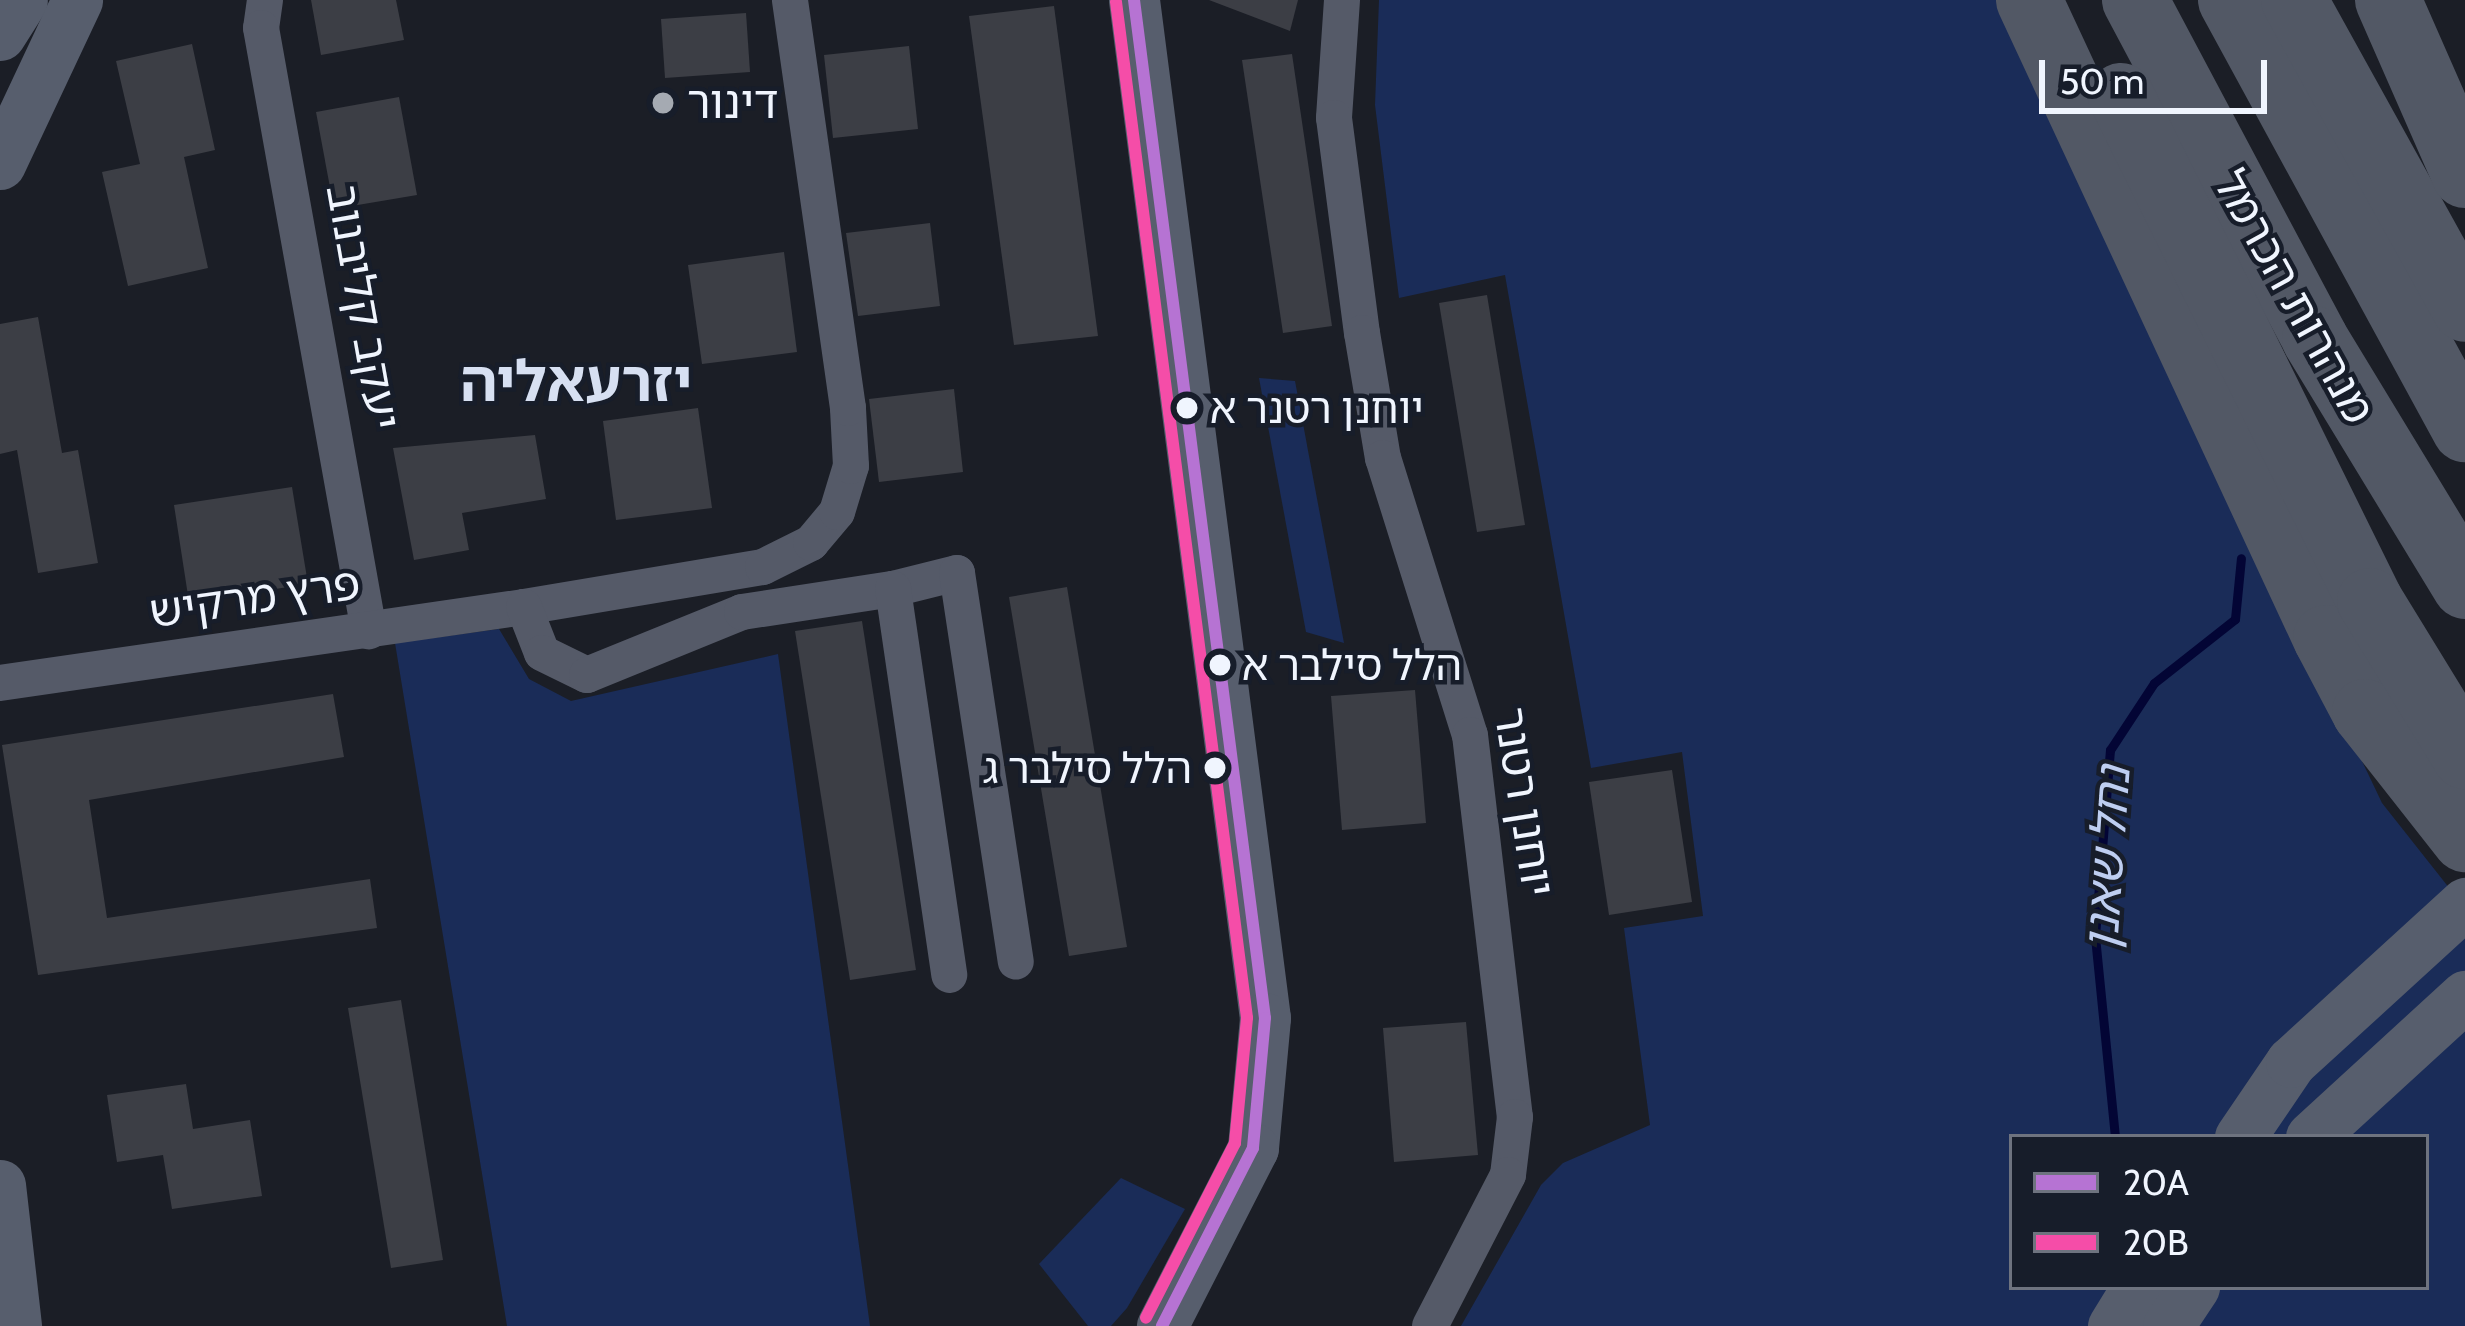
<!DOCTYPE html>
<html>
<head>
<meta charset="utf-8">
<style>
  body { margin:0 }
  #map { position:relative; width:2465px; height:1326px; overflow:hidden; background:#1b1e26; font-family:Cabin,"Noto Sans Hebrew",sans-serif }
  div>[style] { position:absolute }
  .green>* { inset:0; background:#1a2c58 }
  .stream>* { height:9px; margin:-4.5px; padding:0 4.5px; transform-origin:4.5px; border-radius:4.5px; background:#030535 }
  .building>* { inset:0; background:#3c3e45 }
  .street>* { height:36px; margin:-18px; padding:0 18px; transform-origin:18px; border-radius:18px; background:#555a68 }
  .secondary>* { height:51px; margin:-25.5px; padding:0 25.5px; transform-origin:25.5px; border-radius:25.5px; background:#575e6d }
  .highway>* { height:66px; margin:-33px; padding:0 33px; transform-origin:33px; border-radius:33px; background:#525865 }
  .bus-1>* { height:12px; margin:-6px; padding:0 6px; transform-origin:6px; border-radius:6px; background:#b673d3 }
  .bus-2>* { height:12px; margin:-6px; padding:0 6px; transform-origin:6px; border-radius:6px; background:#f54da8 }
  .dots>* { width:33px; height:33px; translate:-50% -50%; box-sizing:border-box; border:6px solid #171d2a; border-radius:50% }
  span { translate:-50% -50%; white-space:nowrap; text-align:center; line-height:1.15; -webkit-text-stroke:9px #171d2a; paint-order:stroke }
  .bus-label { font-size:42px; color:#f0f5fe }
  .left { translate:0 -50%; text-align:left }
  .right { translate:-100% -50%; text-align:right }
  .poi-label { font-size:45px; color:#f0f5fe }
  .street-label { font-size:45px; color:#f0f5fe }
  .water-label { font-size:48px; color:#becef1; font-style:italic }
  .district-label { font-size:57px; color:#d7e0f2; font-weight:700 }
  .legend { position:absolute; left:2009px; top:1134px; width:420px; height:156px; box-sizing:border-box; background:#171d2a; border:3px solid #6e737f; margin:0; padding:15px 21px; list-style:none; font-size:36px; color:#f0f5fe }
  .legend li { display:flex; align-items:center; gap:24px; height:60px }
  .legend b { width:60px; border:3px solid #6e737f }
  .scale { position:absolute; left:2039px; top:60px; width:228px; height:54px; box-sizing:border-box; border:6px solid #f0f5fe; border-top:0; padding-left:15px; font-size:36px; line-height:42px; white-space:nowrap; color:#f0f5fe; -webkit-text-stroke:9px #171d2a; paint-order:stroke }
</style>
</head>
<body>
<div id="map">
  <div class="green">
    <div style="clip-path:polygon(evenodd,1379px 0,1999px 0,2382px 803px,2465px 908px,2465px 1326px,1461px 1326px,1541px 1185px,1563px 1163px,1650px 1125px,1624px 928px,1703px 916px,1682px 752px,1591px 768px,1505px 275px,1399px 298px,1375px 105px,1379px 0,2012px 1137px,2426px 1137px,2426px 1287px,2012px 1287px,2012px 1137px)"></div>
    <div style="clip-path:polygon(1259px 378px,1295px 381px,1344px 643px,1306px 632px)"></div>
    <div style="clip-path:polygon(499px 629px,529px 679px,571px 701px,778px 654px,870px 1326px,507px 1326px,395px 643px)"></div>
    <div style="clip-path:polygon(1121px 1178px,1185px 1209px,1127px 1308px,1111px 1326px,1088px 1326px,1039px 1264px)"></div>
  </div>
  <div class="stream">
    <div style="left:2115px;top:1137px;width:202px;rotate:-95.7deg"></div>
    <div style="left:2095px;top:936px;width:187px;rotate:-85.4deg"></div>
    <div style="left:2110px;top:750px;width:80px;rotate:-56.7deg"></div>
    <div style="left:2154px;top:683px;width:103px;rotate:-38.3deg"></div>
    <div style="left:2235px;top:619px;width:61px;rotate:-84.4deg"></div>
  </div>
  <div class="building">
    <div style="clip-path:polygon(311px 0,396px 0,404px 40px,321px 55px)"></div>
    <div style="clip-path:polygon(1209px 0,1298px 0,1290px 31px)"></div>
    <div style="clip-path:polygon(1054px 6px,1098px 336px,1014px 345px,969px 16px)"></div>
    <div style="clip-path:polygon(746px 13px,750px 72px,665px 78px,661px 19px)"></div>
    <div style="clip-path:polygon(192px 44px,215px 150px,184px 157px,208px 268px,128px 286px,102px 172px,140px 164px,116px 61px)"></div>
    <div style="clip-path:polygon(909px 46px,918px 129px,833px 138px,824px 55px)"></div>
    <div style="clip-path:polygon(1292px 54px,1332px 326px,1283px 333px,1242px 60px)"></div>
    <div style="clip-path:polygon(399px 97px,417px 195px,334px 209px,316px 112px)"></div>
    <div style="clip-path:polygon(930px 223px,940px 306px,858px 316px,846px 233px)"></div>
    <div style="clip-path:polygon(784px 252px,797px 352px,702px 364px,688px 265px)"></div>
    <div style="clip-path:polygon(1487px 295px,1525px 525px,1477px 532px,1439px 303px)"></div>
    <div style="clip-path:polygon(38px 317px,62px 453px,78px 450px,98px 563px,38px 573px,17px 450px,0 454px,0 324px)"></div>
    <div style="clip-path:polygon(954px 389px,963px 472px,879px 482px,869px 399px)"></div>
    <div style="clip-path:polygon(698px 408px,712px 508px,616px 520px,603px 421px)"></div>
    <div style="clip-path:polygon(535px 435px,546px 499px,462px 513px,469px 550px,414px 560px,393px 448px)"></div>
    <div style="clip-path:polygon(292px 487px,308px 584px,189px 602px,174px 505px)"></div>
    <div style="clip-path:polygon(1067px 587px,1127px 947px,1069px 956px,1009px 597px)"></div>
    <div style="clip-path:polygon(862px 621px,916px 970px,850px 980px,795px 631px)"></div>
    <div style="clip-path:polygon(1415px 690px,1426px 823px,1342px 830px,1331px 696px)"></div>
    <div style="clip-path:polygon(333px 694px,344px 757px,89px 800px,107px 918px,370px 879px,377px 928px,38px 975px,2px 745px)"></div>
    <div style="clip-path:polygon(1672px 770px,1692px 902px,1609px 915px,1589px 782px)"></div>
    <div style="clip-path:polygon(401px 1000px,443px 1260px,391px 1268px,348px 1008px)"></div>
    <div style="clip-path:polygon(1466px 1022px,1478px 1155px,1394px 1162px,1383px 1028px)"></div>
    <div style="clip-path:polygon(186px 1084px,193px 1129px,250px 1120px,262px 1196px,172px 1209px,163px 1155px,117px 1162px,107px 1095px)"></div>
  </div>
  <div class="street">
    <div style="left:265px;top:0;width:28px;rotate:98deg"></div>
    <div style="left:261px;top:28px;width:613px;rotate:79.85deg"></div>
    <div style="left:1342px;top:0;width:118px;rotate:93.9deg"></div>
    <div style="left:1334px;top:118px;width:217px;rotate:82.6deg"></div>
    <div style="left:1362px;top:333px;width:127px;rotate:80.5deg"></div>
    <div style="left:1383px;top:458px;width:290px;rotate:72.6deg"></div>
    <div style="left:1470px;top:735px;width:385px;rotate:83.3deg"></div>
    <div style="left:1515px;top:1117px;width:58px;rotate:96.9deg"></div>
    <div style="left:1508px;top:1175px;width:170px;rotate:117.3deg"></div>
    <div style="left:893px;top:589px;width:66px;rotate:-14deg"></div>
    <div style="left:957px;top:573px;width:393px;rotate:81.4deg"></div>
    <div style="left:524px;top:607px;width:242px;rotate:-9.5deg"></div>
    <div style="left:763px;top:567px;width:54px;rotate:-26.6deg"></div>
    <div style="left:811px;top:543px;width:40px;rotate:-50deg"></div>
    <div style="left:837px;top:512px;width:48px;rotate:-73.1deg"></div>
    <div style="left:851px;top:466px;width:58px;rotate:-93deg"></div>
    <div style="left:848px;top:408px;width:412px;rotate:-98.1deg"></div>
    <div style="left:0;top:683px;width:529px;rotate:-8.25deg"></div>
    <div style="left:524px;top:607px;width:49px;rotate:68.6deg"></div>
    <div style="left:542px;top:653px;width:50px;rotate:26.1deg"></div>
    <div style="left:587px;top:675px;width:167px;rotate:-22.1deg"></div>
    <div style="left:742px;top:612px;width:153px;rotate:-8.7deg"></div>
    <div style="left:893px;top:589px;width:390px;rotate:81.7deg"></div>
  </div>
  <div class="secondary">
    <div style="left:1134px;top:0;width:1026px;rotate:82.67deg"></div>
    <div style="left:1265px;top:1018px;width:131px;rotate:95.3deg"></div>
    <div style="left:1253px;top:1148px;width:200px;rotate:117.1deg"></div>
    <div style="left:0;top:35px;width:41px;rotate:-57.8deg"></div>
    <div style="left:0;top:164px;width:181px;rotate:-64.8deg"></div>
    <div style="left:2240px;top:1137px;width:91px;rotate:-55.8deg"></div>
    <div style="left:2291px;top:1062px;width:236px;rotate:-42.4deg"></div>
    <div style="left:2311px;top:1137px;width:209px;rotate:-42.5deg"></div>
    <div style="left:0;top:1185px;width:142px;rotate:83.5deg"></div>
    <div style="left:2113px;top:1326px;width:46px;rotate:-58.4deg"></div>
    <div style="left:2168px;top:1326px;width:47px;rotate:-56.3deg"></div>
  </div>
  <div class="highway">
    <div style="left:2029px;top:0;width:704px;rotate:65.04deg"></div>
    <div style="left:2326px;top:638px;width:84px;rotate:62.2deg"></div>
    <div style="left:2365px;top:712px;width:162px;rotate:51.8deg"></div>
    <div style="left:2135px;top:0;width:384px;rotate:62deg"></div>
    <div style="left:2315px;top:339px;width:289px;rotate:58.7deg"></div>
    <div style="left:2231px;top:0;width:489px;rotate:61.4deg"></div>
    <div style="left:2294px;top:0;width:353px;rotate:61deg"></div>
    <div style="left:2388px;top:0;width:191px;rotate:66.3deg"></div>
    <div style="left:2121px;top:96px;width:563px;rotate:63.75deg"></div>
    <div style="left:2370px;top:601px;width:182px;rotate:58.5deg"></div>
  </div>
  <div class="bus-1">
    <div style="left:1134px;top:0;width:1026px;rotate:82.67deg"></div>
    <div style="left:1265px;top:1018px;width:131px;rotate:95.3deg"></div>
    <div style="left:1253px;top:1148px;width:200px;rotate:117.1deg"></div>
  </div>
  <div class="bus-2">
    <div style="left:1116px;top:2px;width:1024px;rotate:82.65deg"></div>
    <div style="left:1247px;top:1018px;width:126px;rotate:95.5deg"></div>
    <div style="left:1235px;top:1143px;width:196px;rotate:117deg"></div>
  </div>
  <div class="dots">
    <div style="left:663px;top:103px;background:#a5aab2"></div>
    <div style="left:1187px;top:408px;background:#f0f5fe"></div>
    <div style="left:1220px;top:665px;background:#f0f5fe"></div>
    <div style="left:1215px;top:768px;background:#f0f5fe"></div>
  </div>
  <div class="bus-label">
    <span class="left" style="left:1210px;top:408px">יוחנן רטנר א</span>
    <span class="left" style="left:1242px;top:665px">הלל סילבר א</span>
    <span class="right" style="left:1192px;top:768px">הלל סילבר ג</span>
  </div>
  <div class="poi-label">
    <span class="left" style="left:687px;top:103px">דינור</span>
  </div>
  <div class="street-label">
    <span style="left:2294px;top:297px;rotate:61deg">מנהרות הכרמל</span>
    <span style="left:363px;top:307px;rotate:80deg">יעקב קליבנוב</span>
    <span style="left:255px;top:598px;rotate:-8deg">פרץ מרקיש</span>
    <span style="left:1524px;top:802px;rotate:81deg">יוחנן רטנר</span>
  </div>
  <div class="water-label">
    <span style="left:2107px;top:858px;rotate:-86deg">נחל שאנן</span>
  </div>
  <div class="district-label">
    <span style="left:576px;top:381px">יזרעאליה</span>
  </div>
  <ul class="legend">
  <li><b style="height:15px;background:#b673d3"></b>20A</li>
  <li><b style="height:15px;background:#f54da8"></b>20B</li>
  </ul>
  <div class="scale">50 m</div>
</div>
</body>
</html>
